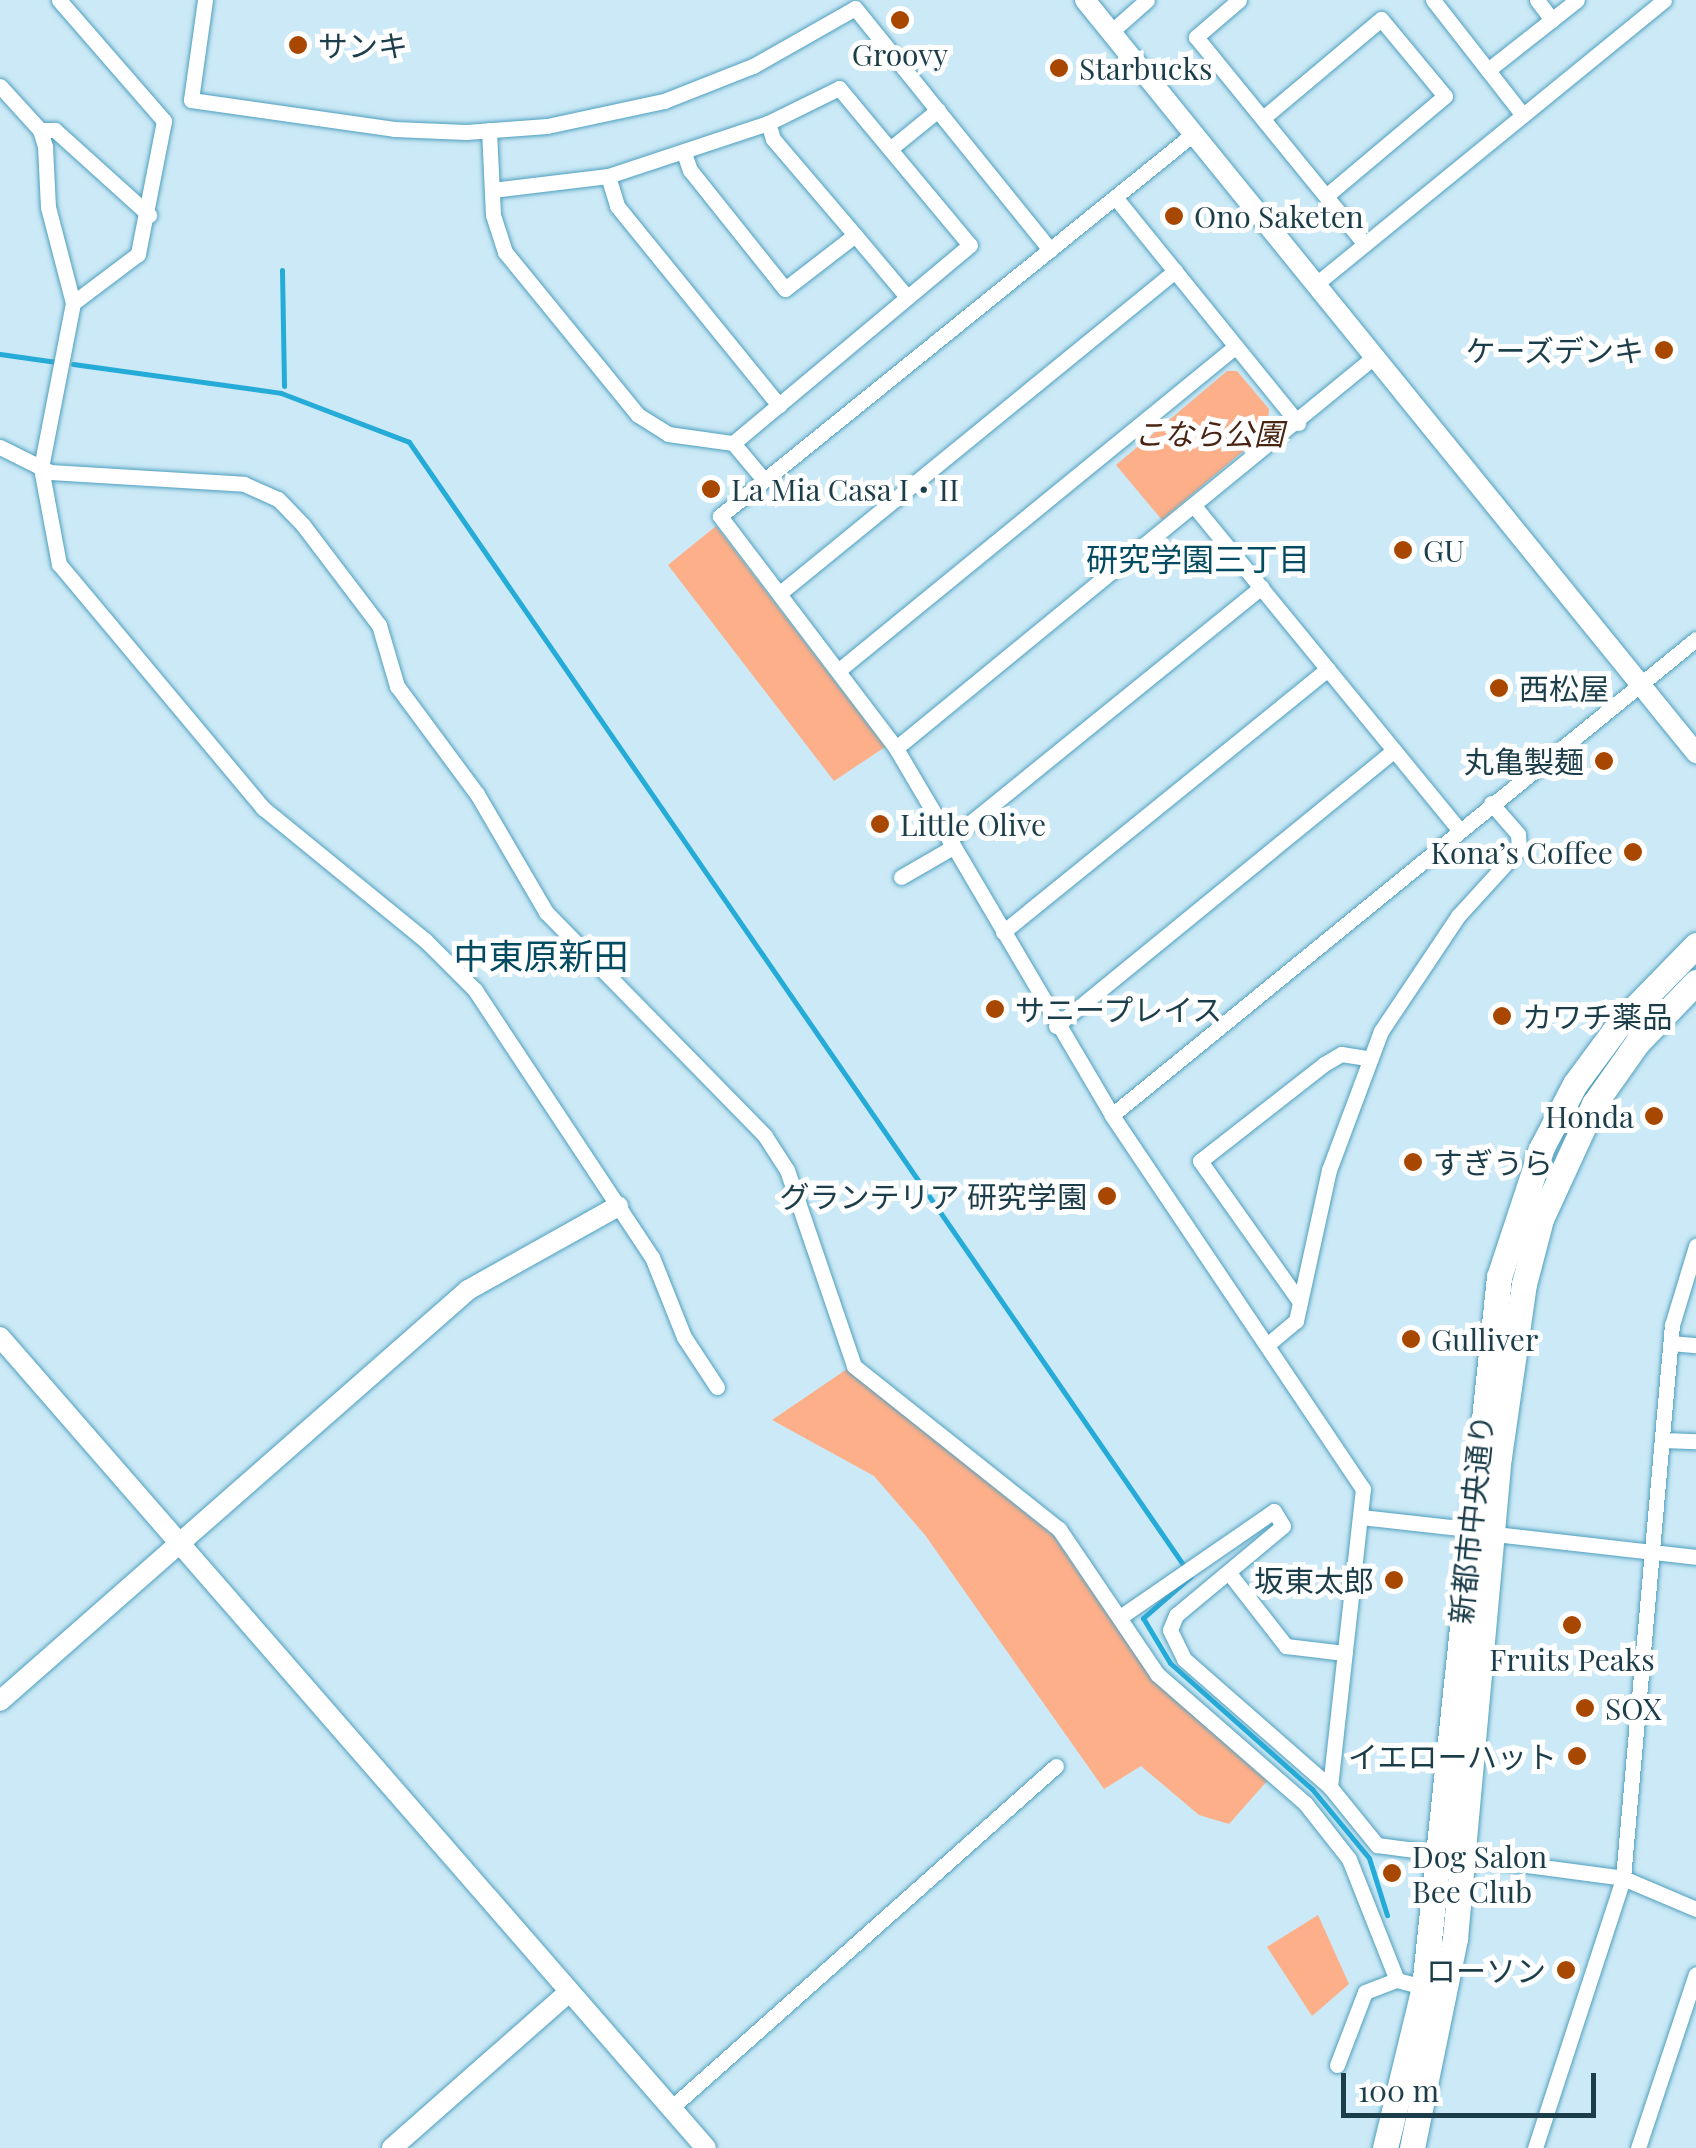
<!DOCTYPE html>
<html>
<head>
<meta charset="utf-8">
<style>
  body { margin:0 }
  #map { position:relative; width:1696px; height:2148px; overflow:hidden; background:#cbe9f6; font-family:"Playfair Display","Noto Sans JP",serif }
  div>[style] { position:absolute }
  .green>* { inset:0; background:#fdaf89 }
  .stream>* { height:5px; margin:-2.5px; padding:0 2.5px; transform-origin:2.5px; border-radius:2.5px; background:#25abd8 }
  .roads { filter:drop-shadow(0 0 2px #4f9fbf) drop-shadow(0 0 2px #4f9fbf) }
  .minor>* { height:15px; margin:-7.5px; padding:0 7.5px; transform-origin:7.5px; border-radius:7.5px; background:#fff }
  .tertiary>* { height:20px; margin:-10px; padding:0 10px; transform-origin:10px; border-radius:10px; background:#fff }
  .primary>* { height:25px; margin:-12.5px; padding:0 12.5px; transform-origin:12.5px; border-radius:12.5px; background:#fff }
  .dots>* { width:28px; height:28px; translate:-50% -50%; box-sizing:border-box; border:5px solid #fff; border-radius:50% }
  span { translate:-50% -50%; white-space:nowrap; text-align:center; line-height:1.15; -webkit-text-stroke:10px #fff; paint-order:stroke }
  .poi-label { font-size:30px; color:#1c3e4b }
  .left { translate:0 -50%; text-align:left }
  .right { translate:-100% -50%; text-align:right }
  .park-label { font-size:30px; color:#482412; font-style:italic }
  .street-label { font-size:30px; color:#1c3e4b }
  .neighbourhood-label { font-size:32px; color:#024b61 }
  .quarter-label { font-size:35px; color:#024b61 }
  .scale { position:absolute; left:1341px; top:2073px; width:255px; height:45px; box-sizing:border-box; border:5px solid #1c3e4b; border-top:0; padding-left:12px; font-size:30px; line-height:35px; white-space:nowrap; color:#1c3e4b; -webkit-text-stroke:8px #fff; paint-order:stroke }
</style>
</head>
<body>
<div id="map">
  <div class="green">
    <div style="clip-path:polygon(1227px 371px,1237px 371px,1269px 409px,1267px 431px,1162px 520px,1116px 465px)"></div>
    <div style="clip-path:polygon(716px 526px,885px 747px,834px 781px,668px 565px)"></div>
    <div style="clip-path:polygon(847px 1369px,1053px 1535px,1152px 1679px,1267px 1781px,1229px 1824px,1199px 1815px,1141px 1766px,1104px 1789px,925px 1535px,874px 1476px,772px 1420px)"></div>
    <div style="clip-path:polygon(1318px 1915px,1349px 1984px,1312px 2016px,1267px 1947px)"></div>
  </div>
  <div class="stream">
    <div style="left:282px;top:270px;width:116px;rotate:89deg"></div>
    <div style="left:0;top:354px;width:57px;rotate:8.1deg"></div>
    <div style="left:73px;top:364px;width:210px;rotate:7.9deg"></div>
    <div style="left:281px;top:393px;width:137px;rotate:20.9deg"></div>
    <div style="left:409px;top:442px;width:1377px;rotate:55.41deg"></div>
    <div style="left:1191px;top:1576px;width:64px;rotate:138.8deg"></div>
    <div style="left:1143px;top:1618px;width:52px;rotate:59deg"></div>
    <div style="left:1170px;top:1663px;width:190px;rotate:41.6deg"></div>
    <div style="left:1312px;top:1789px;width:89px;rotate:50.4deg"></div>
    <div style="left:1369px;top:1858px;width:60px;rotate:72.5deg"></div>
  </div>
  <div class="roads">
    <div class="minor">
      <div style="left:59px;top:0;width:160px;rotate:49deg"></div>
      <div style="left:164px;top:121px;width:136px;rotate:101.1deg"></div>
      <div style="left:138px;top:254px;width:81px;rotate:143deg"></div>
      <div style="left:205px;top:0;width:101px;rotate:98deg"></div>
      <div style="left:191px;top:100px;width:205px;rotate:8.1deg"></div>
      <div style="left:394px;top:129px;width:72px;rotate:2.4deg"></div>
      <div style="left:466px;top:132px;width:81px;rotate:-4.2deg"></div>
      <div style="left:547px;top:126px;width:120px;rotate:-12.1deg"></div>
      <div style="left:664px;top:101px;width:96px;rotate:-21.5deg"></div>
      <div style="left:753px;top:66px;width:117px;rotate:-29.6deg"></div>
      <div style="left:855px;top:8px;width:311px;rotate:51.1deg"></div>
      <div style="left:1239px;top:0;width:57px;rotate:139.3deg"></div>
      <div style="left:1196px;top:37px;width:267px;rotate:50.8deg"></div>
      <div style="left:1433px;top:0;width:146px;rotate:52deg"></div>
      <div style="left:1537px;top:0;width:25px;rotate:53deg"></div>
      <div style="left:1111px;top:32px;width:48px;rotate:-41.6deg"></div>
      <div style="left:1488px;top:70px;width:113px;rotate:-38.2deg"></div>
      <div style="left:0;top:86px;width:59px;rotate:47.7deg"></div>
      <div style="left:40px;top:130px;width:17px;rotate:73deg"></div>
      <div style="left:45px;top:146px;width:61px;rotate:87.2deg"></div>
      <div style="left:48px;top:207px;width:99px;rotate:75.4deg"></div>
      <div style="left:73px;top:303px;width:168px;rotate:101deg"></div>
      <div style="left:41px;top:468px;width:98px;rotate:79.4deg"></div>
      <div style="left:59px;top:564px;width:318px;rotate:50.1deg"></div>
      <div style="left:263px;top:808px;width:209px;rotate:39.2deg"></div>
      <div style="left:425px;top:940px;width:71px;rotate:45deg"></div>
      <div style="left:475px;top:990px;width:320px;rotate:56.5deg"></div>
      <div style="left:652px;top:1257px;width:86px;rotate:68.2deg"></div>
      <div style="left:684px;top:1337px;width:60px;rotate:56.6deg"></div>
      <div style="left:1263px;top:118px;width:154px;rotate:-40deg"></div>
      <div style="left:1381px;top:19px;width:100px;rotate:50.3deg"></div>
      <div style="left:1445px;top:96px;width:155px;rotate:140deg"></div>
      <div style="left:40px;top:130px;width:15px"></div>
      <div style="left:55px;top:130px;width:127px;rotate:42.1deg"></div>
      <div style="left:489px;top:130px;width:85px;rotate:87.3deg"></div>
      <div style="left:493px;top:215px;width:39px;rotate:72deg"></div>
      <div style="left:505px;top:252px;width:210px;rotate:50.8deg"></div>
      <div style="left:638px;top:415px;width:36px;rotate:32deg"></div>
      <div style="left:668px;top:434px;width:66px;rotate:7.9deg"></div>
      <div style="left:733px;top:443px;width:48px;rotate:50deg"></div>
      <div style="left:890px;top:149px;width:62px;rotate:-39.1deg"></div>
      <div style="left:684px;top:153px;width:18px;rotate:71deg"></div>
      <div style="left:690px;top:170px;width:152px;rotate:51.4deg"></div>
      <div style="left:785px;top:289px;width:88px;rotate:-37.6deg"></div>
      <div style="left:855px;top:235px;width:126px;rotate:-130.5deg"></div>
      <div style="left:773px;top:139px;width:17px;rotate:-107deg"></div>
      <div style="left:608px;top:176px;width:31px;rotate:73deg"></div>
      <div style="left:617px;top:206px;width:257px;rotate:50.9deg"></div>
      <div style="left:492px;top:190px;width:117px;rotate:-6.9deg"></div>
      <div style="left:608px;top:176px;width:169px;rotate:-18.3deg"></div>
      <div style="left:768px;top:123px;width:79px;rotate:-26.2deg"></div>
      <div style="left:839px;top:88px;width:204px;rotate:50.2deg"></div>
      <div style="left:970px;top:245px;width:309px;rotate:140.1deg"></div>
      <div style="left:1115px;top:197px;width:291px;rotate:51deg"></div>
      <div style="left:855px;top:235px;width:81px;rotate:50deg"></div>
      <div style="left:1316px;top:284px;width:449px;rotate:-39.2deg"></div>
      <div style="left:0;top:447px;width:56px;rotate:26.6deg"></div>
      <div style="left:50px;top:472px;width:194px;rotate:3.5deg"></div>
      <div style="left:244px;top:484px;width:37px;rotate:24deg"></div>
      <div style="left:278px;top:499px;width:36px;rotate:46deg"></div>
      <div style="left:303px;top:525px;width:126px;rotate:52.8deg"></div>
      <div style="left:379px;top:625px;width:64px;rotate:73.6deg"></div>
      <div style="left:397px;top:686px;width:134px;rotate:53.5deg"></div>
      <div style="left:477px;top:794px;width:137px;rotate:59.7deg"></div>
      <div style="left:546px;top:912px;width:313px;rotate:45.6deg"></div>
      <div style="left:765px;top:1136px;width:40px;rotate:57.1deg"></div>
      <div style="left:787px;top:1170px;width:207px;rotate:71.1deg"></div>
      <div style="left:854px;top:1366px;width:262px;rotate:38.5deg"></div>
      <div style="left:1059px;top:1529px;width:175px;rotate:55.9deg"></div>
      <div style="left:1157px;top:1674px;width:196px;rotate:41.1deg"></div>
      <div style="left:1305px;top:1803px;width:71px;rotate:51.8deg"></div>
      <div style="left:1349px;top:1859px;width:130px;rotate:68.4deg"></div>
      <div style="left:1195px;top:507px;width:416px;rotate:50.7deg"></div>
      <div style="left:780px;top:593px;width:510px;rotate:-39.19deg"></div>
      <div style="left:839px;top:670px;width:512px;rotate:-39.22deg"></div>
      <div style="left:896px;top:748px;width:291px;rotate:-127.2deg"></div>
      <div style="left:720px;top:516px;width:608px;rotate:-38.92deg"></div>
      <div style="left:949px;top:840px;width:402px;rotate:-39deg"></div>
      <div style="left:901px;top:877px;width:60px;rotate:-30deg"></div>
      <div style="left:1003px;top:932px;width:418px;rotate:-39deg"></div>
      <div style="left:1056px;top:1026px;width:436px;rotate:-39.2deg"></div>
      <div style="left:1112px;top:1115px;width:753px;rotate:-39.18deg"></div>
      <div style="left:1300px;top:1302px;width:173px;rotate:-125.3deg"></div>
      <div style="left:1200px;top:1161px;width:157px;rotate:-38deg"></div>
      <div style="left:1324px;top:1064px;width:20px;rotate:-30deg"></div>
      <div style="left:1341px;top:1054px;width:30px;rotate:9deg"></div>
      <div style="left:1671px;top:1343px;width:25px;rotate:5deg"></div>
      <div style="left:1267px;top:1345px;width:38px;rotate:-40deg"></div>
      <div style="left:1296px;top:1321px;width:155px;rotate:-77.7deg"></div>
      <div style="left:1329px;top:1170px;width:148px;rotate:-69.5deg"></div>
      <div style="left:1381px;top:1031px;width:138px;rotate:-56.2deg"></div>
      <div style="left:1458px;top:916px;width:91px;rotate:-47.7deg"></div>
      <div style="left:1519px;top:849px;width:15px;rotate:-94deg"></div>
      <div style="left:1518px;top:834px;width:41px;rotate:-131.1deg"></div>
      <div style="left:1663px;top:1440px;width:33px;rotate:2deg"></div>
      <div style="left:1361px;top:1517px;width:108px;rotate:6.4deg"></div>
      <div style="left:1495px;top:1534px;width:202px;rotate:6.5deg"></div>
      <div style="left:1229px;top:1573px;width:93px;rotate:52deg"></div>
      <div style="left:1286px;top:1646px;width:59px;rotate:6.8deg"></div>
      <div style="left:1123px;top:1615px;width:183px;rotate:-34.6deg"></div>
      <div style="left:1274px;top:1511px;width:17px;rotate:59deg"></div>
      <div style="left:1283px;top:1526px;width:139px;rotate:140.2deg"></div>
      <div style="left:1176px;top:1615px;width:16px;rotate:112deg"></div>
      <div style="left:1170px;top:1630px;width:32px;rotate:64deg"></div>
      <div style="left:1184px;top:1659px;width:194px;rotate:41.2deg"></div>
      <div style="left:1330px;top:1787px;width:75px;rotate:51deg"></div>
      <div style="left:1377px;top:1845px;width:248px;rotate:7.6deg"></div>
      <div style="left:1623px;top:1878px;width:79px;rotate:23deg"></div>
      <div style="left:1330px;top:1787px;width:300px;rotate:-83.7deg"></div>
      <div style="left:1363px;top:1489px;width:450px;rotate:-123.9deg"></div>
      <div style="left:1112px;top:1115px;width:426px;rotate:-120.5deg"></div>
      <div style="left:896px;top:748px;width:619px;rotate:-39.3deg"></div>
      <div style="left:1337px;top:2065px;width:78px;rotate:-69deg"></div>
      <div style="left:1365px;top:1992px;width:34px;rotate:-21deg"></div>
      <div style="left:1397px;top:1980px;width:28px;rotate:15deg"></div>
      <div style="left:671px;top:2108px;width:515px;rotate:-41.62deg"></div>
      <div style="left:1535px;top:2148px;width:284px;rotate:-71.9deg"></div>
      <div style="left:1623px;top:1878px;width:555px;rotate:-84.94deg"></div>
      <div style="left:1672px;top:1325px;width:83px;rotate:-73.1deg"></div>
      <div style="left:1638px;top:2148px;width:183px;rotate:-71.6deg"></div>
    </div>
    <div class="tertiary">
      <div style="left:1085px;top:0;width:970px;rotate:50.94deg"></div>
      <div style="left:0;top:1337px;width:1075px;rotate:48.96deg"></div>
      <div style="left:0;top:1701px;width:623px;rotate:-41.29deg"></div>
      <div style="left:468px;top:1290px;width:172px;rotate:-29.2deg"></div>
      <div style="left:392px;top:2148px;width:236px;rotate:-41.4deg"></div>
    </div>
    <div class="primary">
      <div style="left:1385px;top:2148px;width:166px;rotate:-76.4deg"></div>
      <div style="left:1424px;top:1987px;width:714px;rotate:-83.97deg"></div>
      <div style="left:1499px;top:1277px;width:137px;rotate:-71.7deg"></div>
      <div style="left:1542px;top:1147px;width:71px;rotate:-62.4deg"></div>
      <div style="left:1575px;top:1084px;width:76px;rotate:-53.6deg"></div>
      <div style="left:1620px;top:1023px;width:109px;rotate:-45.7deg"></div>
      <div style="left:1412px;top:2148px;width:214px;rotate:-78.4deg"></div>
      <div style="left:1455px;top:1938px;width:483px;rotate:-84.8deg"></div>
      <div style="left:1499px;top:1457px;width:175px;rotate:-81.8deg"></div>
      <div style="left:1524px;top:1284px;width:67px;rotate:-75.3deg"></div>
      <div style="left:1541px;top:1219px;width:127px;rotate:-65.3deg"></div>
      <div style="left:1594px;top:1104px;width:75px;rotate:-54.8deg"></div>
      <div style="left:1637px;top:1043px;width:85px;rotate:-46deg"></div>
    </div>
  </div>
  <div class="dots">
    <div style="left:900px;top:20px;background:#a84700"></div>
    <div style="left:298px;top:45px;background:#a84700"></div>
    <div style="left:1059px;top:68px;background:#a84700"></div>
    <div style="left:1174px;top:216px;background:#a84700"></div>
    <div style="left:1664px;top:350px;background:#a84700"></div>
    <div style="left:711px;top:489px;background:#a84700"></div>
    <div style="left:1403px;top:550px;background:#a84700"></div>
    <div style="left:1499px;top:688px;background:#a84700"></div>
    <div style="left:1604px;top:761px;background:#a84700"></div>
    <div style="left:880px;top:824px;background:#a84700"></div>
    <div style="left:1633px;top:852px;background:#a84700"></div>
    <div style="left:995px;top:1009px;background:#a84700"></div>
    <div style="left:1502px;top:1016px;background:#a84700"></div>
    <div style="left:1654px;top:1116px;background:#a84700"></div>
    <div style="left:1413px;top:1162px;background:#a84700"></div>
    <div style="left:1107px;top:1196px;background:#a84700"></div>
    <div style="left:1411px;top:1339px;background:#a84700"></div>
    <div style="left:1394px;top:1580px;background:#a84700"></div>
    <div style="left:1572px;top:1625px;background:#a84700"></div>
    <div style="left:1585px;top:1708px;background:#a84700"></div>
    <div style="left:1577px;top:1756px;background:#a84700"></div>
    <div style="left:1392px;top:1873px;background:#a84700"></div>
    <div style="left:1566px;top:1970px;background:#a84700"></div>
  </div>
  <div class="poi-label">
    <span class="left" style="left:318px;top:45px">サンキ</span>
    <span style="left:900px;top:54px">Groovy</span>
    <span class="left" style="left:1079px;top:68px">Starbucks</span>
    <span class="left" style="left:1194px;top:216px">Ono Saketen</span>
    <span class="right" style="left:1644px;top:350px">ケーズデンキ</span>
    <span class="left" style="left:731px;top:489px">La Mia Casa I・II</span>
    <span class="left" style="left:1423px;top:550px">GU</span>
    <span class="left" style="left:1519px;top:688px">西松屋</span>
    <span class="right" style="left:1584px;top:761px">丸亀製麺</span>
    <span class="left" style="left:900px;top:824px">Little Olive</span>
    <span class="right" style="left:1613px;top:852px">Kona’s Coffee</span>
    <span class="left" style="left:1015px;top:1009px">サニープレイス</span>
    <span class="left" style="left:1522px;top:1016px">カワチ薬品</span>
    <span class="right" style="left:1634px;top:1116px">Honda</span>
    <span class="left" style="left:1433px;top:1162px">すぎうら</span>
    <span class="right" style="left:1087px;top:1196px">グランテリア 研究学園</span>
    <span class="left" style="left:1431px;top:1339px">Gulliver</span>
    <span class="right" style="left:1374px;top:1580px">坂東太郎</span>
    <span style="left:1572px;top:1659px">Fruits Peaks</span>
    <span class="left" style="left:1605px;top:1708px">SOX</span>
    <span class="right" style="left:1557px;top:1756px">イエローハット</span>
    <span class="left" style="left:1412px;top:1873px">Dog Salon<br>Bee Club</span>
    <span class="right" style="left:1546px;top:1970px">ローソン</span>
  </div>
  <div class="park-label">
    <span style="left:1209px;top:433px">こなら公園</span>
  </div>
  <div class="street-label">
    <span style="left:1471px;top:1519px;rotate:-84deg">新都市中央通り</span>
  </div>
  <div class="neighbourhood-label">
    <span style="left:1198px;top:558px">研究学園三丁目</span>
  </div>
  <div class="quarter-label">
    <span style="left:541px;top:955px">中東原新田</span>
  </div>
  <div class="scale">100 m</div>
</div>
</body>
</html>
